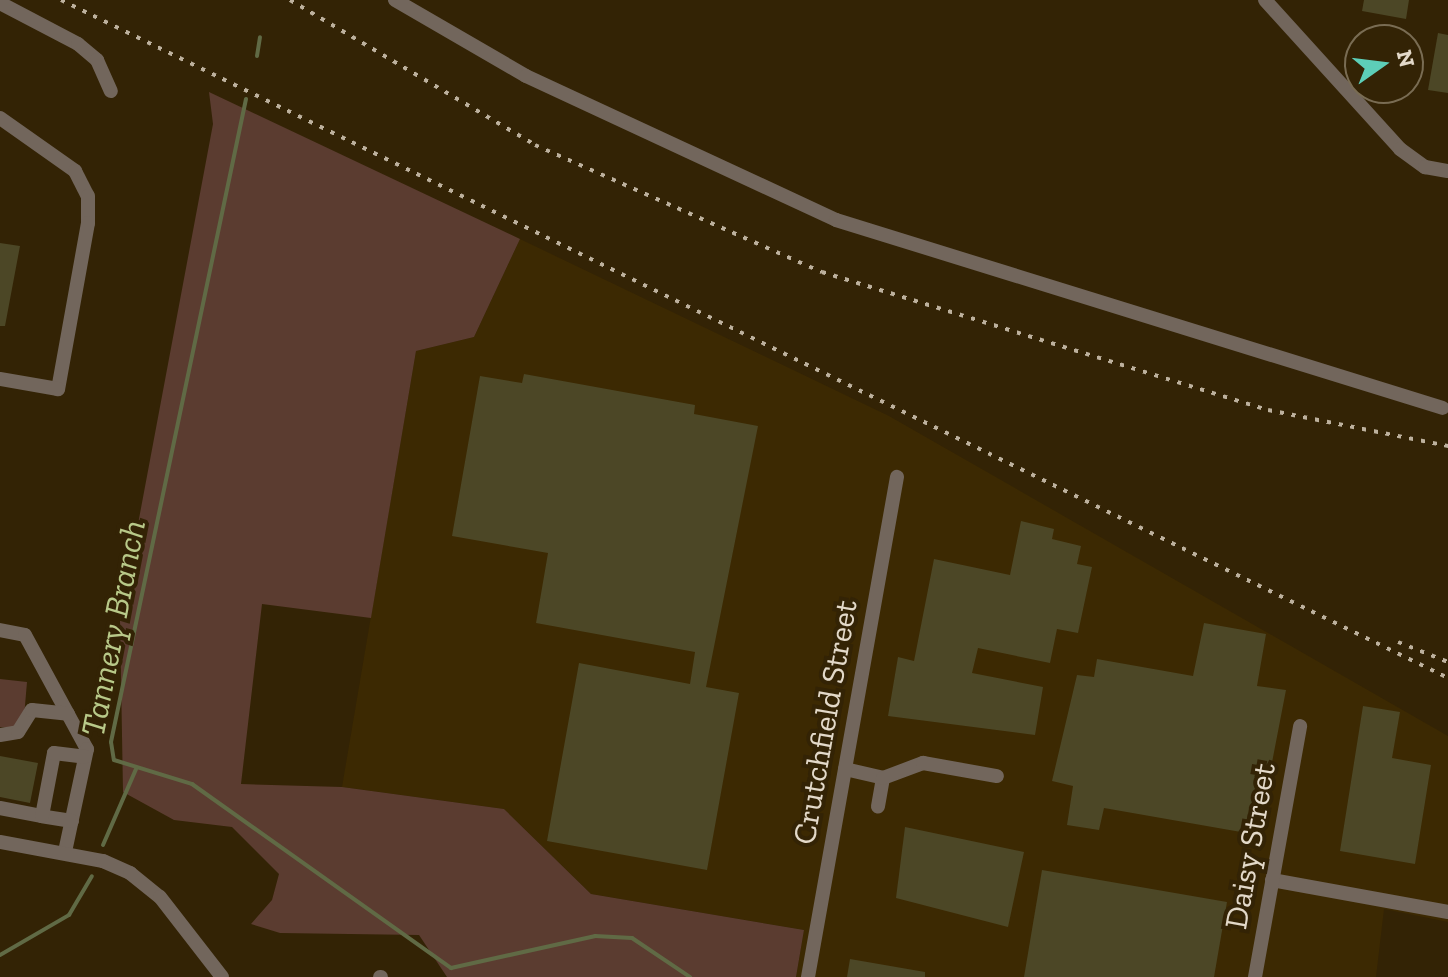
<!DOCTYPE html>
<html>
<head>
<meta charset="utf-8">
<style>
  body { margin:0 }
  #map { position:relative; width:1448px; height:977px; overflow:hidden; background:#332305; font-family:"Zilla Slab",serif }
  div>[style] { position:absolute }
  .built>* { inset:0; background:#3c2902 }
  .green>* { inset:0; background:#5b3c30 }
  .stream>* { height:4px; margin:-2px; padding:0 2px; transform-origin:2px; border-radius:2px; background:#606a45 }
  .building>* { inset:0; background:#4c4726 }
  .minor>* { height:14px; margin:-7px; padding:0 7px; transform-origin:7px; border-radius:7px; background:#72665c }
  .rail>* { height:4px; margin-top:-2px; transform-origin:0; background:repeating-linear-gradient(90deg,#bdb19e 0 4px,transparent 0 12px) }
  span { translate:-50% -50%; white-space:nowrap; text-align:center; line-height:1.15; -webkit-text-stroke:8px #332305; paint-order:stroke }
  .street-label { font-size:32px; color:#e3d9c9 }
  .water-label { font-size:34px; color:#b8c989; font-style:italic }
  .north { position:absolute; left:1344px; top:24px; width:80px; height:80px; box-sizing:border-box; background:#332305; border:2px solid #796c53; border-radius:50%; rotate:76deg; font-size:22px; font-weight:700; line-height:32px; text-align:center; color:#e3d9c9 }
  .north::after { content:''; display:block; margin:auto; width:28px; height:36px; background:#5dceb8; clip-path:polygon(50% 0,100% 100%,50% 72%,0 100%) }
</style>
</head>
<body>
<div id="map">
  <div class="built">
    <div style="clip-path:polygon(520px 239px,889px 416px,1448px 736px,1448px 922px,1384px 909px,1376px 977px,796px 977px,804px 930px,591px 894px,504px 809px,342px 787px,416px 351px,474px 337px)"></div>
  </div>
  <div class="green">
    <div style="clip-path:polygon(209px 92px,520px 239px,474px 337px,416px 351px,371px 618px,262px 604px,241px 784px,342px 787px,504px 809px,591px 894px,804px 930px,796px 977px,447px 977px,419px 935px,280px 933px,251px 924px,272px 900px,279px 874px,232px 827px,174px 820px,123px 792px,120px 620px,213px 124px)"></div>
    <div style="clip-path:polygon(0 679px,27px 682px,23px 729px,0 727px)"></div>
  </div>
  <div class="stream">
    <div style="left:257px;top:56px;width:19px;rotate:-81deg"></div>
    <div style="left:246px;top:99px;width:657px;rotate:101.86deg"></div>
    <div style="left:111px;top:742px;width:18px;rotate:81deg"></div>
    <div style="left:114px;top:760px;width:82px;rotate:17.1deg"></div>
    <div style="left:192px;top:784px;width:318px;rotate:35.4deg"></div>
    <div style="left:451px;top:968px;width:148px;rotate:-12.5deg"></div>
    <div style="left:595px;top:936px;width:37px;rotate:3deg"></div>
    <div style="left:632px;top:938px;width:70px;rotate:33.9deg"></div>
    <div style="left:103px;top:845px;width:83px;rotate:-66.5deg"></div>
    <div style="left:0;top:955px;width:80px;rotate:-30.1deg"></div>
    <div style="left:69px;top:915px;width:45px;rotate:-59.5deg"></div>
  </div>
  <div class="building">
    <div style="clip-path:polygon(1364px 0,1409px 0,1406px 19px,1362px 11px)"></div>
    <div style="clip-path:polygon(1438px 33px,1448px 35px,1448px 93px,1428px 90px)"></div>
    <div style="clip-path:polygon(0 243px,20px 246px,5px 326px,0 326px)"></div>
    <div style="clip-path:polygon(524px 374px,695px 405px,694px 414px,758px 426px,706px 687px,739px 693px,707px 870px,547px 841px,579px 663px,690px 684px,695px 652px,536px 623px,548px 553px,452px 536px,480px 376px,522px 383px)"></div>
    <div style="clip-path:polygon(1021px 521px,1054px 529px,1052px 539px,1081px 546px,1077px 564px,1092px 567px,1078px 633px,1057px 629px,1050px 663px,978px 648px,972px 673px,1043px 687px,1035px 735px,888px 716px,898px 657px,914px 661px,934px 559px,1010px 575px)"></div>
    <div style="clip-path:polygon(1204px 623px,1266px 634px,1257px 686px,1286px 690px,1258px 835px,1104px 808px,1099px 830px,1067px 825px,1073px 786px,1052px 781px,1077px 675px,1094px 677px,1097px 659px,1193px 676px)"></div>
    <div style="clip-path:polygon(1363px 706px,1400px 712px,1392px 758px,1431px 765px,1415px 864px,1340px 851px)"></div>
    <div style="clip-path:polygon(0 756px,38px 763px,30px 803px,0 797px)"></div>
    <div style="clip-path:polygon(905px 827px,1024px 852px,1008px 927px,896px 898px)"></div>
    <div style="clip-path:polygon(1042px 870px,1227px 902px,1214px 977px,1024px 977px)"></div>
    <div style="clip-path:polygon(850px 959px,925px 972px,925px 977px,847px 977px)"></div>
  </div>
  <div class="minor">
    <div style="left:395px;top:0;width:151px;rotate:30.1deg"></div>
    <div style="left:526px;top:76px;width:342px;rotate:24.9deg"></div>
    <div style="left:836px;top:220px;width:635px;rotate:17.21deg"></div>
    <div style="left:1265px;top:0;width:201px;rotate:47.8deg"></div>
    <div style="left:1400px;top:149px;width:31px;rotate:36deg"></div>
    <div style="left:1425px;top:167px;width:23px;rotate:10deg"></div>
    <div style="left:0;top:3px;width:88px;rotate:27.7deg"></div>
    <div style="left:78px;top:44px;width:25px;rotate:40deg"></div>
    <div style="left:97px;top:60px;width:34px;rotate:66deg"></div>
    <div style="left:0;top:118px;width:92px;rotate:35.2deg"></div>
    <div style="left:75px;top:171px;width:28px;rotate:63deg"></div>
    <div style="left:88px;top:196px;width:27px;rotate:90deg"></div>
    <div style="left:88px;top:223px;width:169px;rotate:100.2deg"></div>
    <div style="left:58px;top:389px;width:59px;rotate:-170.2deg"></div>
    <div style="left:0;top:630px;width:25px;rotate:11deg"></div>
    <div style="left:25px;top:635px;width:130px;rotate:61.5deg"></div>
    <div style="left:87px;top:749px;width:105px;rotate:102.1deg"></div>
    <div style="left:0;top:735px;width:18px;rotate:-9deg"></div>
    <div style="left:18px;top:732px;width:26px;rotate:-58deg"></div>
    <div style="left:32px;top:710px;width:36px;rotate:6deg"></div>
    <div style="left:845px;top:769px;width:39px;rotate:13deg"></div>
    <div style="left:883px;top:778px;width:29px;rotate:100deg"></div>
    <div style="left:883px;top:778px;width:43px;rotate:-20.6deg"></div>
    <div style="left:923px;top:763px;width:75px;rotate:10deg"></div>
    <div style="left:0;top:808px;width:43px;rotate:10.8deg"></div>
    <div style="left:72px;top:821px;width:30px;rotate:-171deg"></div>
    <div style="left:42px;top:816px;width:64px;rotate:-79.2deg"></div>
    <div style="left:54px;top:753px;width:31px;rotate:7deg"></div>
    <div style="left:0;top:842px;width:105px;rotate:10.5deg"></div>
    <div style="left:103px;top:861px;width:30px;rotate:24deg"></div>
    <div style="left:130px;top:873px;width:38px;rotate:39deg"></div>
    <div style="left:160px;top:897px;width:101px;rotate:52.2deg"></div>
    <div style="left:1272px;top:880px;width:179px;rotate:10.3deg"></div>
    <div style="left:380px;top:977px;width:1px"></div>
    <div style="left:808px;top:977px;width:508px;rotate:-79.91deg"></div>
    <div style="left:1255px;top:977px;width:255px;rotate:-79.8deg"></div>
  </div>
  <div class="rail">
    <div style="left:61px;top:0;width:1544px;rotate:26.05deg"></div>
    <div style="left:290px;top:0;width:285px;rotate:30.6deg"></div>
    <div style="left:535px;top:145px;width:314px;rotate:23.9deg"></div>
    <div style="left:822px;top:272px;width:467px;rotate:17.2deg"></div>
    <div style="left:1268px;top:410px;width:184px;rotate:11.3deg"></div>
    <div style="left:1398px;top:642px;width:54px;rotate:21.8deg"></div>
  </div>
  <div class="street-label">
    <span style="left:825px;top:722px;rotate:-80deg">Crutchfield Street</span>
    <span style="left:1250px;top:846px;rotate:-80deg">Daisy Street</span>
  </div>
  <div class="water-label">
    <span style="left:113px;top:628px;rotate:-79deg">Tannery Branch</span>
  </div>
  <div class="north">N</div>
</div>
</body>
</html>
